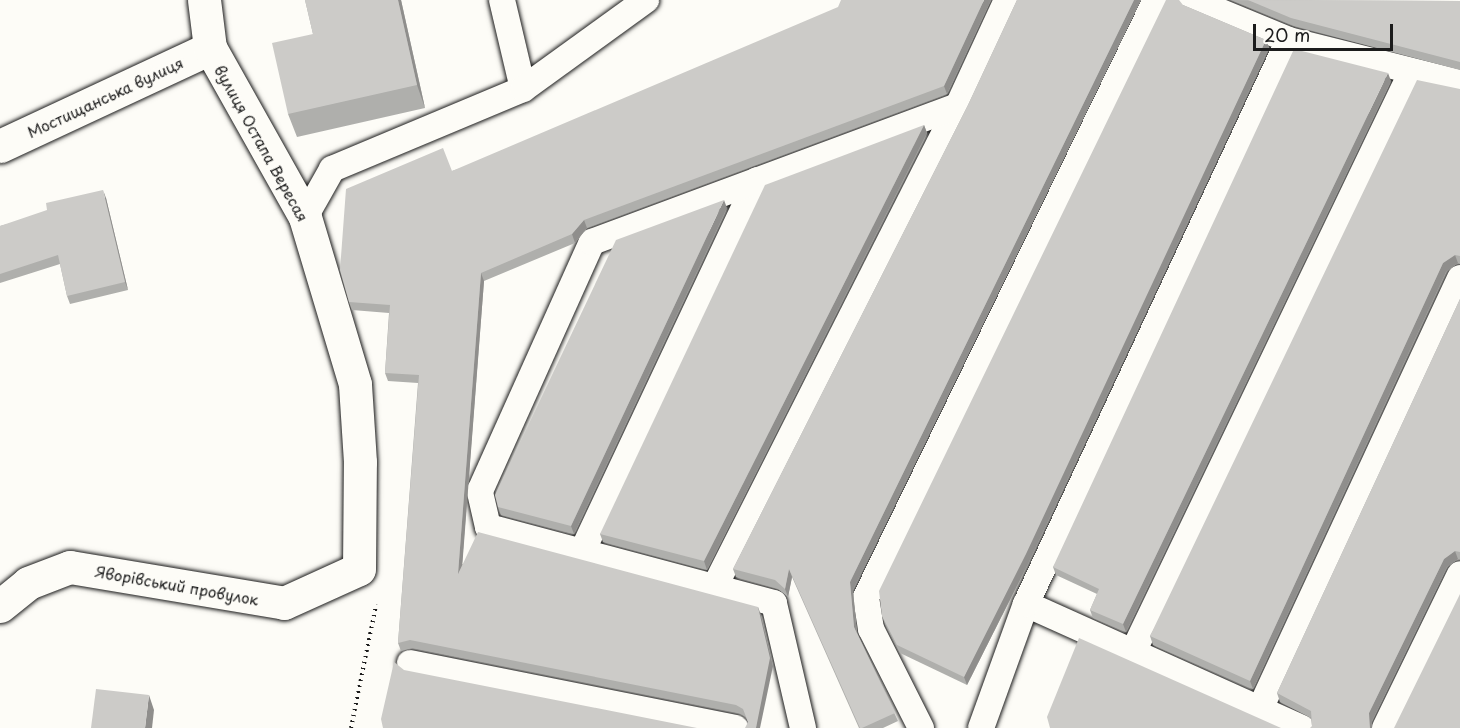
<!DOCTYPE html>
<html>
<head>
<meta charset="utf-8">
<style>
  body { margin:0 }
  #map { position:relative; width:1460px; height:728px; overflow:hidden; background:#fdfcf7; font-family:"Playpen Sans",sans-serif }
  div>[style] { position:absolute }
  .path>* { height:4px; margin-top:-2px; transform-origin:0; background:repeating-linear-gradient(90deg,#1c1c1c 0 1.5px,transparent 0 6px) }
  .roads { filter:drop-shadow(0 0 2px #1c1c1c) drop-shadow(0 0 2px #1c1c1c) }
  .service>* { height:26px; margin:-13px; padding:0 13px; transform-origin:13px; border-radius:13px; background:#fdfcf7 }
  .minor>* { height:33px; margin:-16.5px; padding:0 16.5px; transform-origin:16.5px; border-radius:16.5px; background:#fdfcf7 }
  .wall>* { inset:0; background:#afafac }
  .shaded-wall>* { inset:0; background:#8f8e8c }
  .building>* { inset:0; background:#cccbc8 }
  span { translate:-50% -50%; white-space:nowrap; text-align:center; line-height:1.15; -webkit-text-stroke:6px #fdfcf7; paint-order:stroke }
  .street-label { font-size:15px; color:#1c1c1c }
  .scale { position:absolute; left:1253px; top:24px; width:140px; height:27px; box-sizing:border-box; border:3px solid #1c1c1c; border-top:0; padding-left:8px; font-size:18px; line-height:21px; white-space:nowrap; color:#1c1c1c; -webkit-text-stroke:4px #fdfcf7; paint-order:stroke }
</style>
</head>
<body>
<div id="map">
  <div class="path">
    <div style="left:351px;top:728px;width:126px;rotate:-78.5deg"></div>
  </div>
  <div class="roads">
    <div class="service">
      <div style="left:502px;top:0;width:91px;rotate:76.7deg"></div>
      <div style="left:1192px;top:0;width:105px;rotate:22.4deg"></div>
      <div style="left:1289px;top:40px;width:176px;rotate:14.1deg"></div>
      <div style="left:305px;top:217px;width:55px;rotate:-60.6deg"></div>
      <div style="left:332px;top:169px;width:207px;rotate:-22.7deg"></div>
      <div style="left:523px;top:89px;width:152px;rotate:-35.9deg"></div>
      <div style="left:582px;top:552px;width:411px;rotate:-64.8deg"></div>
      <div style="left:715px;top:586px;width:538px;rotate:-63.15deg"></div>
      <div style="left:958px;top:106px;width:117px;rotate:-65.2deg"></div>
      <div style="left:1026px;top:604px;width:303px;rotate:24.2deg"></div>
      <div style="left:1133px;top:652px;width:642px;rotate:-64.35deg"></div>
      <div style="left:410px;top:663px;width:332px;rotate:11.3deg"></div>
      <div style="left:1260px;top:709px;width:475px;rotate:-65.1deg"></div>
      <div style="left:803px;top:728px;width:128px;rotate:-103.1deg"></div>
      <div style="left:774px;top:603px;width:296px;rotate:-165.1deg"></div>
      <div style="left:488px;top:527px;width:37px;rotate:-103deg"></div>
      <div style="left:480px;top:491px;width:273px;rotate:-65.8deg"></div>
      <div style="left:592px;top:242px;width:390px;rotate:-20.4deg"></div>
      <div style="left:921px;top:728px;width:111px;rotate:-116.8deg"></div>
      <div style="left:871px;top:629px;width:32px;rotate:-99deg"></div>
      <div style="left:866px;top:597px;width:664px;rotate:-64.09deg"></div>
      <div style="left:981px;top:728px;width:132px;rotate:-70.1deg"></div>
      <div style="left:1026px;top:604px;width:622px;rotate:-65deg"></div>
      <div style="left:1385px;top:728px;width:171px;rotate:-64deg"></div>
    </div>
    <div class="minor">
      <div style="left:0;top:146px;width:232px;rotate:-25deg"></div>
      <div style="left:0;top:606px;width:36px;rotate:-39deg"></div>
      <div style="left:28px;top:583px;width:45px;rotate:-20.9deg"></div>
      <div style="left:70px;top:567px;width:217px;rotate:9.5deg"></div>
      <div style="left:284px;top:603px;width:82px;rotate:-24.4deg"></div>
      <div style="left:359px;top:569px;width:107px;rotate:-89.5deg"></div>
      <div style="left:360px;top:462px;width:78px;rotate:-93.7deg"></div>
      <div style="left:355px;top:384px;width:174px;rotate:-106.7deg"></div>
      <div style="left:305px;top:217px;width:194px;rotate:-119.3deg"></div>
      <div style="left:210px;top:48px;width:48px;rotate:-97.1deg"></div>
    </div>
  </div>
  <div class="wall">
    <div style="clip-path:polygon(305px 0,401px 0,425px 108px,297px 137px,288px 114px,313px 34px)"></div>
    <div style="clip-path:polygon(991px 0,947px 94px,587px 228px,575px 243px,484px 281px,462px 564px,761px 615px,773px 666px,748px 722px,746px 717px,739px 713px,413px 648px,401px 651px,398px 643px,418px 383px,388px 381px,385px 373px,389px 313px,352px 310px,349px 302px,452px 171px)"></div>
    <div style="clip-path:polygon(1017px 0,1141px 0,853px 590px,857px 633px,898px 721px,883px 728px,859px 728px,792px 577px,788px 597px,778px 589px,736px 577px,733px 569px,968px 105px)"></div>
    <div style="clip-path:polygon(1231px 0,1460px 1px,1460px 70px,1294px 26px)"></div>
    <div style="clip-path:polygon(1183px 5px,1266px 40px,1269px 48px,1029px 562px,967px 685px,900px 653px,885px 624px,882px 616px)"></div>
    <div style="clip-path:polygon(1391px 81px,1126px 632px,1093px 618px,1090px 610px,1097px 594px,1056px 575px,1053px 567px)"></div>
    <div style="clip-path:polygon(1460px 89px,1460px 264px,1458px 263px,1446px 272px,1253px 689px,1153px 645px,1150px 636px)"></div>
    <div style="clip-path:polygon(924px 125px,927px 133px,707px 570px,603px 542px,600px 534px)"></div>
    <div style="clip-path:polygon(106px 198px,128px 290px,70px 304px,67px 296px,60px 264px,0 283px,0 226px)"></div>
    <div style="clip-path:polygon(727px 208px,574px 534px,501px 515px,498px 507px)"></div>
    <div style="clip-path:polygon(1460px 299px,1460px 559px,1458px 559px,1447px 567px,1372px 721px,1312px 726px,1311px 718px,1280px 702px,1277px 693px)"></div>
  </div>
  <div class="shaded-wall">
    <div style="clip-path:polygon(398px 0,401px 0,425px 108px,417px 85px)"></div>
    <div style="clip-path:polygon(984px 0,991px 0,947px 94px,944px 86px)"></div>
    <div style="clip-path:polygon(1134px 0,1141px 0,853px 590px,857px 635px,854px 627px,850px 582px)"></div>
    <div style="clip-path:polygon(1266px 40px,1269px 48px,1029px 562px,967px 685px,964px 677px)"></div>
    <div style="clip-path:polygon(1388px 73px,1391px 81px,1126px 632px,1123px 624px)"></div>
    <div style="clip-path:polygon(924px 125px,927px 133px,707px 570px,704px 561px)"></div>
    <div style="clip-path:polygon(103px 190px,106px 198px,128px 290px,125px 282px)"></div>
    <div style="clip-path:polygon(724px 200px,727px 208px,574px 534px,571px 526px)"></div>
    <div style="clip-path:polygon(584px 220px,587px 228px,575px 243px,572px 234px)"></div>
    <div style="clip-path:polygon(1455px 255px,1458px 263px,1446px 272px,1253px 689px,1250px 681px,1443px 263px)"></div>
    <div style="clip-path:polygon(481px 273px,484px 281px,461px 582px,458px 574px)"></div>
    <div style="clip-path:polygon(1455px 551px,1458px 559px,1447px 567px,1372px 721px,1372px 728px,1369px 728px,1369px 713px,1444px 559px)"></div>
    <div style="clip-path:polygon(789px 569px,792px 577px,788px 597px,785px 589px)"></div>
    <div style="clip-path:polygon(758px 607px,761px 615px,773px 666px,760px 728px,756px 728px)"></div>
    <div style="clip-path:polygon(149px 695px,154px 710px,152px 728px,145px 728px)"></div>
  </div>
  <div class="building">
    <div style="clip-path:polygon(305px 0,398px 0,417px 85px,288px 114px,272px 43px,313px 34px)"></div>
    <div style="clip-path:polygon(841px 0,984px 0,944px 86px,584px 220px,572px 234px,481px 273px,458px 574px,478px 532px,758px 607px,770px 658px,756px 728px,745px 728px,748px 722px,743px 709px,736px 705px,410px 640px,398px 643px,419px 375px,385px 373px,390px 305px,349px 302px,340px 270px,346px 189px,443px 148px,452px 171px,838px 7px)"></div>
    <div style="clip-path:polygon(1017px 0,1134px 0,850px 582px,854px 627px,895px 713px,862px 728px,860px 728px,789px 569px,785px 589px,775px 580px,733px 569px,968px 105px)"></div>
    <div style="clip-path:polygon(1166px 0,1179px 0,1183px 5px,1266px 40px,1026px 554px,964px 677px,897px 645px,882px 616px,879px 591px)"></div>
    <div style="clip-path:polygon(1248px 0,1460px 1px,1460px 62px,1291px 18px)"></div>
    <div style="clip-path:polygon(1294px 49px,1388px 73px,1123px 624px,1090px 610px,1099px 589px,1053px 567px)"></div>
    <div style="clip-path:polygon(1417px 80px,1460px 89px,1460px 256px,1455px 255px,1443px 263px,1250px 681px,1150px 636px)"></div>
    <div style="clip-path:polygon(924px 125px,704px 561px,600px 534px,765px 185px)"></div>
    <div style="clip-path:polygon(103px 190px,125px 282px,67px 296px,58px 255px,0 274px,0 226px,47px 210px,46px 203px)"></div>
    <div style="clip-path:polygon(724px 200px,571px 526px,498px 507px,495px 495px,616px 240px)"></div>
    <div style="clip-path:polygon(1460px 299px,1460px 552px,1455px 551px,1444px 559px,1369px 713px,1370px 728px,1310px 728px,1312px 726px,1311px 711px,1277px 693px)"></div>
    <div style="clip-path:polygon(1460px 594px,1460px 728px,1394px 728px,1395px 726px)"></div>
    <div style="clip-path:polygon(1079px 638px,1281px 728px,1050px 728px,1047px 717px)"></div>
    <div style="clip-path:polygon(394px 662px,404px 670px,697px 728px,383px 728px,381px 719px)"></div>
    <div style="clip-path:polygon(96px 689px,149px 695px,145px 728px,91px 728px)"></div>
  </div>
  <div class="street-label">
    <span style="left:105px;top:97px;rotate:-25deg">Мостищанська вулиця</span>
    <span style="left:262px;top:143px;rotate:61deg">вулиця Остапа Вересая</span>
    <span style="left:177px;top:585px;rotate:10deg">Яворівський провулок</span>
  </div>
  <div class="scale">20 m</div>
</div>
</body>
</html>
